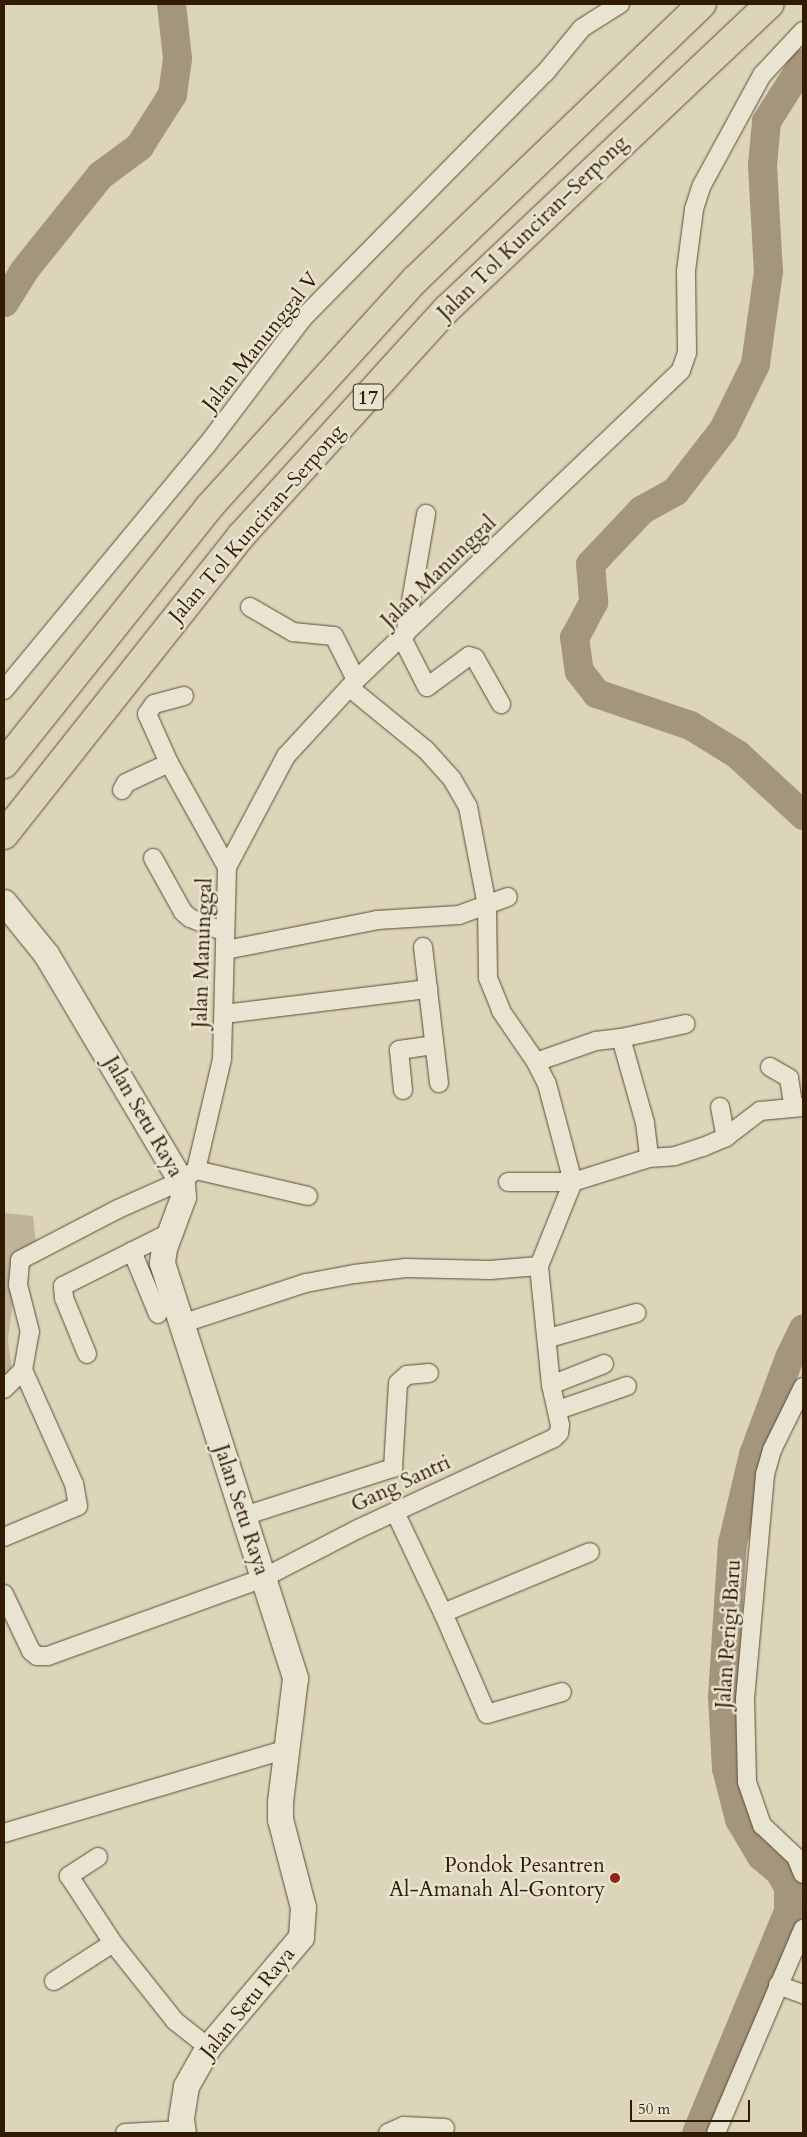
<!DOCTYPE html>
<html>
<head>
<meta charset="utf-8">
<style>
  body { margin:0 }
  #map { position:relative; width:807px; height:2137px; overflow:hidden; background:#ddd5ba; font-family:Cardo,serif }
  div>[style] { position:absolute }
  .green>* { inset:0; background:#c0b59b }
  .river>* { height:29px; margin:-14.5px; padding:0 14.5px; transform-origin:14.5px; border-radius:14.5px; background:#a3967c }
  .roads { filter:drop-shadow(0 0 1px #5d4a31) drop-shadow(0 0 1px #5d4a31) }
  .street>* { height:18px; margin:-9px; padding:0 9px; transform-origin:9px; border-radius:9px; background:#e9e4d2 }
  .secondary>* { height:25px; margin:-12.5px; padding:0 12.5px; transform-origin:12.5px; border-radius:12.5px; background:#e9e4d2 }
  .highway>* { height:28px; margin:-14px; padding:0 14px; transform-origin:14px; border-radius:14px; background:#ddd5ba }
  .dots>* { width:14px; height:14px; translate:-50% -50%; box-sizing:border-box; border:2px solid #e9e4d2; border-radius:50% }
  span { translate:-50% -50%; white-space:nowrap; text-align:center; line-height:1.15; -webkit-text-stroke:5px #e9e4d2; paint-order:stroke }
  .shield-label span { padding:1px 4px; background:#e9e4d2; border:1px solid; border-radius:4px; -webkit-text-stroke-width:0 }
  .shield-label { font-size:20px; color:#321b03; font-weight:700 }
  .street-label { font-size:21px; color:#321b03 }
  .poi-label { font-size:21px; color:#321b03 }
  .right { translate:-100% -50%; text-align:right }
  .frame { position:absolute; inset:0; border:5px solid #321b03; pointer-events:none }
  .scale { position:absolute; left:630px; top:2100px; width:120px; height:22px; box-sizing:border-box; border:2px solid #321b03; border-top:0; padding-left:6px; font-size:15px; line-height:18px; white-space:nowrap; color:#321b03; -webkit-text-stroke:4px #e9e4d2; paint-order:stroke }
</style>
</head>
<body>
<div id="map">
  <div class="green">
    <div style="clip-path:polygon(4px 1213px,33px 1216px,37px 1250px,18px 1264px,8px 1339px,12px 1373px,4px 1384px)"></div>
  </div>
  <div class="river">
    <div style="left:803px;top:63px;width:69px;rotate:122.5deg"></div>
    <div style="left:766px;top:121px;width:44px;rotate:95.2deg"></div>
    <div style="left:762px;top:165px;width:106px;rotate:86.8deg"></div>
    <div style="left:768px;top:271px;width:94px;rotate:98deg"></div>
    <div style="left:755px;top:364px;width:72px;rotate:116.2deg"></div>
    <div style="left:723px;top:429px;width:78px;rotate:127.7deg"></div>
    <div style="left:675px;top:491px;width:39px;rotate:151deg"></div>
    <div style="left:641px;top:510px;width:74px;rotate:133.4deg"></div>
    <div style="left:590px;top:564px;width:38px;rotate:85deg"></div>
    <div style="left:593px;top:602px;width:40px;rotate:118deg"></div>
    <div style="left:574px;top:637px;width:34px;rotate:82deg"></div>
    <div style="left:579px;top:671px;width:28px;rotate:52deg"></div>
    <div style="left:596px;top:693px;width:99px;rotate:18.8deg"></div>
    <div style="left:690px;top:725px;width:55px;rotate:31.7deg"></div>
    <div style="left:737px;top:754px;width:90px;rotate:42.7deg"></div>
    <div style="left:4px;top:302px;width:36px;rotate:-58deg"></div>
    <div style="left:23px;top:271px;width:123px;rotate:-51.3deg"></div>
    <div style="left:100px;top:175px;width:49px;rotate:-36.6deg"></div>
    <div style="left:139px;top:146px;width:62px;rotate:-57.6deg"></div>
    <div style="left:172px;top:94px;width:36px;rotate:-82deg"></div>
    <div style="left:177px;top:58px;width:54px;rotate:-96.3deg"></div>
    <div style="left:696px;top:2133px;width:240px;rotate:-67.5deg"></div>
    <div style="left:788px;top:1911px;width:24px;rotate:-90deg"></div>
    <div style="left:788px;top:1887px;width:18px;rotate:-119deg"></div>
    <div style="left:779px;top:1871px;width:23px;rotate:-140deg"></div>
    <div style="left:761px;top:1856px;width:43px;rotate:-120.7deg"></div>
    <div style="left:739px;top:1819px;width:53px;rotate:-104.3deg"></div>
    <div style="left:726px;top:1768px;width:72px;rotate:-93.2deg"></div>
    <div style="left:722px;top:1696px;width:153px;rotate:-86.3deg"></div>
    <div style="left:732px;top:1543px;width:91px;rotate:-76.7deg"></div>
    <div style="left:753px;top:1454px;width:103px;rotate:-69.6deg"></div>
    <div style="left:789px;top:1357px;width:32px;rotate:-64deg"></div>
  </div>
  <div class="roads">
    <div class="street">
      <div style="left:250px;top:607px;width:50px;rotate:30.2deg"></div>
      <div style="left:293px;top:632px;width:41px;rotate:5.6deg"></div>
      <div style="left:334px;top:636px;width:49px;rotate:63.4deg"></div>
      <div style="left:405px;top:636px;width:124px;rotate:-80.2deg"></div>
      <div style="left:402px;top:638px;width:55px;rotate:63deg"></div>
      <div style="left:427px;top:687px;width:52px;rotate:-36.4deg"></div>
      <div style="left:469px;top:656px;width:6px;rotate:18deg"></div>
      <div style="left:475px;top:658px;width:53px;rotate:60.5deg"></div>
      <div style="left:350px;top:688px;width:98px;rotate:39.2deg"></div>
      <div style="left:426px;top:750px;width:39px;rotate:48deg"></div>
      <div style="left:452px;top:779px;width:32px;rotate:60deg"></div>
      <div style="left:468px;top:807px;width:101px;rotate:79.1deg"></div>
      <div style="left:487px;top:906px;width:72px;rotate:89.2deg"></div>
      <div style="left:488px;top:978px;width:35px;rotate:68deg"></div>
      <div style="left:501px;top:1011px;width:62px;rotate:55.5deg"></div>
      <div style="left:536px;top:1062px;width:64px;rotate:-19.3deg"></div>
      <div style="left:596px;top:1041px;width:25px;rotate:-7deg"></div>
      <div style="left:621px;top:1038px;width:88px;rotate:74.2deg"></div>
      <div style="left:645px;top:1123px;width:35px;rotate:83deg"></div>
      <div style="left:4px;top:690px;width:318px;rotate:-50.4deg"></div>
      <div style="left:207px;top:445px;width:159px;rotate:-52.9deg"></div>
      <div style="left:303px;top:318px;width:344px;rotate:-45.4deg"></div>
      <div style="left:545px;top:73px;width:58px;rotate:-50.6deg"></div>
      <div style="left:582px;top:28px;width:45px;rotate:-32.3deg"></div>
      <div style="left:184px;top:696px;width:31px;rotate:165deg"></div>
      <div style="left:154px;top:704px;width:12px;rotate:125deg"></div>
      <div style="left:147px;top:714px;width:54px;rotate:65.8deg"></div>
      <div style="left:169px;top:763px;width:119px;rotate:60.9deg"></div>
      <div style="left:122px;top:790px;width:8px;rotate:-60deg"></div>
      <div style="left:126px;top:783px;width:47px;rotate:-24.9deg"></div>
      <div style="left:153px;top:858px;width:62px;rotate:60.9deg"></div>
      <div style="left:183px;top:912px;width:9px;rotate:41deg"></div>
      <div style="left:190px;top:918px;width:38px;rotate:22deg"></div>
      <div style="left:423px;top:947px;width:137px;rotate:83.3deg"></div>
      <div style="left:226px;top:950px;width:154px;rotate:-11.2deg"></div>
      <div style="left:377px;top:920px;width:82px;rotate:-3.5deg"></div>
      <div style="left:459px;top:915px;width:52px;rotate:-20.2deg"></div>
      <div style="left:224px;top:1014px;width:206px;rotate:-7deg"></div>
      <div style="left:621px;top:1038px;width:66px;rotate:-12.3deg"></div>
      <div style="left:770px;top:1067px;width:22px;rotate:30deg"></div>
      <div style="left:789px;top:1078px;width:30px;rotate:81deg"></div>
      <div style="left:403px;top:1090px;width:40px;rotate:-95.7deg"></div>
      <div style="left:399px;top:1050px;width:35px;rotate:-8deg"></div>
      <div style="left:720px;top:1107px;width:31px;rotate:79deg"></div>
      <div style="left:196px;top:1170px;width:115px;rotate:13.1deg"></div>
      <div style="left:508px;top:1182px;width:65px"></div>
      <div style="left:573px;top:1182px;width:101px;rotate:-104.9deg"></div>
      <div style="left:547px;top:1084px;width:25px;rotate:-117deg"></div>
      <div style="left:132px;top:1251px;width:68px;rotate:67.6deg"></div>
      <div style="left:181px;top:1324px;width:132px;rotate:-18.2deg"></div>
      <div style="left:306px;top:1283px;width:49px;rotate:-10.6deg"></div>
      <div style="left:354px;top:1274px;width:52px;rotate:-6.6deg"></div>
      <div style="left:406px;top:1268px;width:84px;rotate:1.4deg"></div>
      <div style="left:490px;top:1270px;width:49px;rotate:-4.7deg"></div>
      <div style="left:539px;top:1266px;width:91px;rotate:-68deg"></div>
      <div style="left:573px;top:1182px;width:80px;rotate:-17.5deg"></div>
      <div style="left:649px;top:1158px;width:26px;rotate:-4deg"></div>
      <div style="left:675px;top:1156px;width:29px;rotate:-18deg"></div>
      <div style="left:703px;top:1147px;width:25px;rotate:-23deg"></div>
      <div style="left:726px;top:1137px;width:43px;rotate:-37.4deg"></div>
      <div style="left:760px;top:1111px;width:43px;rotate:-5.3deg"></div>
      <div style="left:549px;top:1338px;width:91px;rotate:-16deg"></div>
      <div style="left:87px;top:1354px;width:61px;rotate:-112.3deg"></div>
      <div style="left:64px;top:1298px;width:12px;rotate:-95deg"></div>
      <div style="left:63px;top:1286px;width:119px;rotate:-26.6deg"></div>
      <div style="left:551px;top:1385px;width:57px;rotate:-21.6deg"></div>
      <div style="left:803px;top:1387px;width:70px;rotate:116.2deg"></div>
      <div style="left:772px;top:1450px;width:26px;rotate:106deg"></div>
      <div style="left:765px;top:1475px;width:225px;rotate:95.1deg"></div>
      <div style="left:745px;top:1699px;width:83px;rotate:88.6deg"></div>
      <div style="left:747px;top:1782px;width:46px;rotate:70.8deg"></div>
      <div style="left:762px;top:1825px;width:47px;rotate:43.3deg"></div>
      <div style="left:796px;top:1857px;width:18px;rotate:68deg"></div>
      <div style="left:4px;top:1389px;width:27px;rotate:-45deg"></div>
      <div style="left:558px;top:1410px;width:73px;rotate:-19.2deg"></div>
      <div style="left:395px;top:1512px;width:112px;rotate:64.6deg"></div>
      <div style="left:443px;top:1613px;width:159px;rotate:-22.5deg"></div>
      <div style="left:244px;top:1516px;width:157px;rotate:-17.9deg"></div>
      <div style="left:393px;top:1468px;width:85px;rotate:-86.6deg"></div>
      <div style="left:398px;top:1383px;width:12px;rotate:-42deg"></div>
      <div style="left:407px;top:1375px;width:22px;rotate:-5deg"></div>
      <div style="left:4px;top:1537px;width:80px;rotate:-22.7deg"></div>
      <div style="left:78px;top:1506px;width:22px;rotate:-100deg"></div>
      <div style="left:74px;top:1484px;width:125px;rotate:-114.1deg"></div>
      <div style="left:23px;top:1370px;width:39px;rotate:-80deg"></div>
      <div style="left:30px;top:1332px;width:49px;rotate:-104.3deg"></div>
      <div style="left:18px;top:1285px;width:25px;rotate:-85deg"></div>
      <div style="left:20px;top:1260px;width:110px;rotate:-27.5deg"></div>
      <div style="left:118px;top:1209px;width:69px;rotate:-24deg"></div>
      <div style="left:181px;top:1181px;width:19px;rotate:-36deg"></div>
      <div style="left:196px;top:1170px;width:114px;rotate:-76.8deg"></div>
      <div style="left:222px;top:1059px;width:192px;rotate:-88.5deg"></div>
      <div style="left:227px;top:867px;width:126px;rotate:-62deg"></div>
      <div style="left:286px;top:756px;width:103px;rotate:-47.4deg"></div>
      <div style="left:356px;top:680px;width:449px;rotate:-43.6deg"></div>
      <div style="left:681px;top:370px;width:18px;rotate:-71deg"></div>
      <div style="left:687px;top:353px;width:82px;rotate:-90.7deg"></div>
      <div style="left:686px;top:271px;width:63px;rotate:-82.6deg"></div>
      <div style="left:694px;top:209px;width:25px;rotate:-72deg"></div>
      <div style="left:702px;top:185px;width:125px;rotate:-61.4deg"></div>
      <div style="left:762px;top:75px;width:60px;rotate:-47deg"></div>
      <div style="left:4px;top:1594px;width:63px;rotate:64.7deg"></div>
      <div style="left:31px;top:1651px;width:8px;rotate:40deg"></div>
      <div style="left:37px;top:1656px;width:11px"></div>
      <div style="left:48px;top:1656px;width:229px;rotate:-19.9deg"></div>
      <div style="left:263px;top:1578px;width:107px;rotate:-27.3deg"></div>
      <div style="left:358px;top:1529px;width:216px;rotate:-24.9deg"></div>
      <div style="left:554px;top:1438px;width:7px;rotate:-45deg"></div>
      <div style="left:559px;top:1433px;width:8px;rotate:-83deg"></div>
      <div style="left:560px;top:1425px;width:41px;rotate:-102.7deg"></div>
      <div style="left:551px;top:1385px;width:120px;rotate:-95.8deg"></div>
      <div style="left:443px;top:1613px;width:110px;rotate:66.5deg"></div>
      <div style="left:487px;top:1714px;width:78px;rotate:-16.3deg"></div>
      <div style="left:4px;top:1833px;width:293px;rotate:-16.5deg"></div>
      <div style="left:98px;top:1857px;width:35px;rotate:147deg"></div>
      <div style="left:69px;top:1876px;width:80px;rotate:56.7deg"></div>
      <div style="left:113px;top:1943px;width:100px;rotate:51.5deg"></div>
      <div style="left:175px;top:2021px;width:42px;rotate:38.2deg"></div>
      <div style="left:54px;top:1981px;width:70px;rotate:-32.8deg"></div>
      <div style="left:778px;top:1985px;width:27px;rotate:20deg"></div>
      <div style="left:125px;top:2133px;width:57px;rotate:-3deg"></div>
      <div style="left:388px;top:2133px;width:17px;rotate:-24deg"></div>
      <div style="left:404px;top:2126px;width:41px;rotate:2.8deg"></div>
      <div style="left:716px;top:2133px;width:222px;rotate:-66.9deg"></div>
    </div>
    <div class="secondary">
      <div style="left:4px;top:902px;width:67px;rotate:51.1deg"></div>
      <div style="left:46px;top:954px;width:266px;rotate:59.3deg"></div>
      <div style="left:182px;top:1183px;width:14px;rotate:86deg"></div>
      <div style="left:183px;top:1197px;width:54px;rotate:110.4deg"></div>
      <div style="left:164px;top:1248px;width:15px;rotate:98deg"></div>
      <div style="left:162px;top:1263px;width:436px;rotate:72.2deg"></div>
      <div style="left:295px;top:1678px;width:125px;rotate:96.9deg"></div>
      <div style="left:280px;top:1802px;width:17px;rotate:90deg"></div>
      <div style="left:280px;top:1819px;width:91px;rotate:75.4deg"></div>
      <div style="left:303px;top:1907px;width:30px;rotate:94deg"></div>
      <div style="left:301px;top:1937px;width:144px;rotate:130.2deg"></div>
      <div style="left:208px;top:2047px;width:45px;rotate:119.4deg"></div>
      <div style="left:186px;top:2086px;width:33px;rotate:99deg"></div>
      <div style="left:181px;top:2119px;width:14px;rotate:82deg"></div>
    </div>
    <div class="highway">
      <div style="left:4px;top:764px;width:329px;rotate:-51.4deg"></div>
      <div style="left:209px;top:507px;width:307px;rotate:-47.8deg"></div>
      <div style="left:415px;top:280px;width:398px;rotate:-43.9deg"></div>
      <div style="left:4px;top:835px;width:382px;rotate:-51.6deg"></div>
      <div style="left:241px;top:536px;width:307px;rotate:-47.8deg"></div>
      <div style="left:447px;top:309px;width:444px;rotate:-43.4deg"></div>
    </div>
  </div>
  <div class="dots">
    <div style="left:615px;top:1878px;background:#8f2418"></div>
  </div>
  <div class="shield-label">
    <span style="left:368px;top:397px">17</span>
  </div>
  <div class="street-label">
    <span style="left:533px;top:228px;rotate:-44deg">Jalan Tol Kunciran–Serpong</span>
    <span style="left:261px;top:342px;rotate:-51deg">Jalan Manunggal V</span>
    <span style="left:257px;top:524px;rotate:-49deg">Jalan Tol Kunciran–Serpong</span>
    <span style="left:439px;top:572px;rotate:-44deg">Jalan Manunggal</span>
    <span style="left:203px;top:953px;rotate:-88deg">Jalan Manunggal</span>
    <span style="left:143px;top:1117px;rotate:60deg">Jalan Setu Raya</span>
    <span style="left:401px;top:1484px;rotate:-25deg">Gang Santri</span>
    <span style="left:241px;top:1510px;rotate:72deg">Jalan Setu Raya</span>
    <span style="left:729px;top:1634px;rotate:-86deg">Jalan Perigi Baru</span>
    <span style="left:248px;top:2003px;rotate:-51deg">Jalan Setu Raya</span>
  </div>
  <div class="poi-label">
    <span class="right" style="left:605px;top:1878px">Pondok Pesantren<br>Al-Amanah Al-Gontory</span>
  </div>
  <div class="frame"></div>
  <div class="scale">50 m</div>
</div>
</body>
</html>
